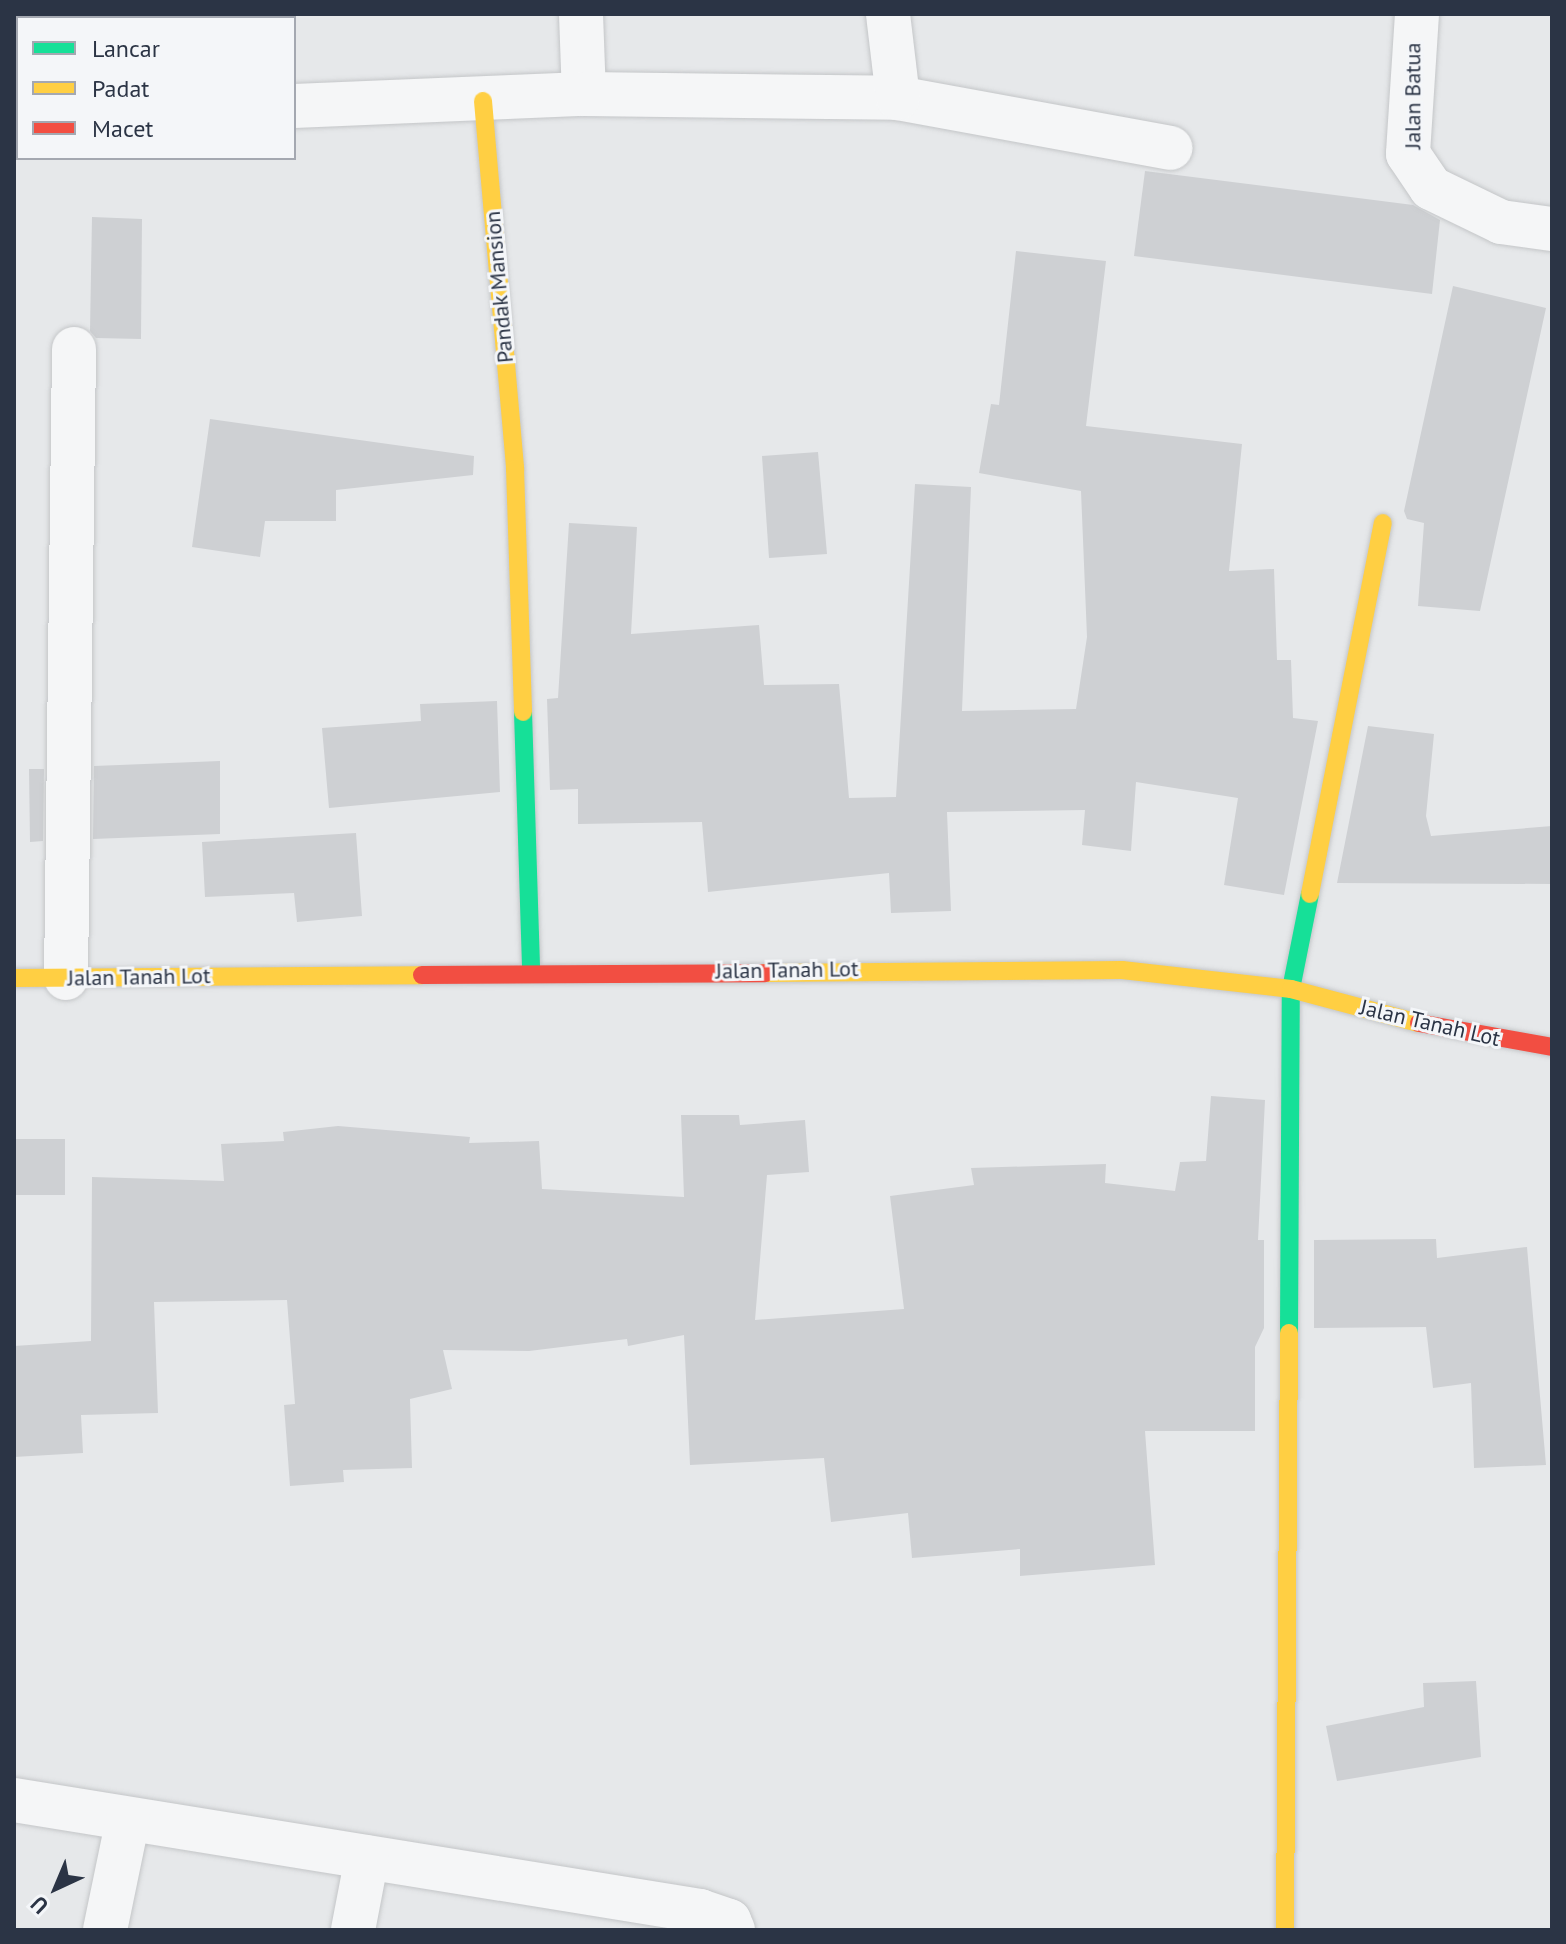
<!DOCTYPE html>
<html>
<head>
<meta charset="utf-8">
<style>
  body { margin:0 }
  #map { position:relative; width:1566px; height:1944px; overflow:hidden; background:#e6e8ea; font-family:"PT Sans",sans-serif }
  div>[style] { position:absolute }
  .building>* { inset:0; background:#ced0d3 }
  .roads { filter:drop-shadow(0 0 2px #c4c6c8) drop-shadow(0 0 2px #c4c6c8) }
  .street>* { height:44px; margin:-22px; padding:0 22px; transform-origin:22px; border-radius:22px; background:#f5f6f7 }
  .fast>* { height:18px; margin:-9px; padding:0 9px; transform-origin:9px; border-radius:9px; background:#16e098 }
  .slow>* { height:18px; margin:-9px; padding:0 9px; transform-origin:9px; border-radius:9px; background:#ffcf43 }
  .jam>* { height:18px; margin:-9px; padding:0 9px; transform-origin:9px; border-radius:9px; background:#f24e42 }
  span { translate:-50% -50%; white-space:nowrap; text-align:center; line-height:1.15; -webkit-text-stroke:6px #f4f6f9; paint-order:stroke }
  .street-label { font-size:22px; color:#2b3445 }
  .frame { position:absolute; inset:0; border:16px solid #2b3445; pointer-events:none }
  .legend { position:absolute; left:16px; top:16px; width:280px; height:144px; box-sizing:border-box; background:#f4f6f9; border:2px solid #a4a8b1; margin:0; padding:10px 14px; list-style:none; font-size:24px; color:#2b3445 }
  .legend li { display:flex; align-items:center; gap:16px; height:40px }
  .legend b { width:40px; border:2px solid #a4a8b1 }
  .north { position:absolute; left:16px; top:1848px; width:80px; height:80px; -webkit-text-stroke:6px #f4f6f9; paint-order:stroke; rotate:224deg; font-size:22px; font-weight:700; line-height:32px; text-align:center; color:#2b3445 }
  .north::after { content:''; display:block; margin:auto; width:28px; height:36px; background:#2b3445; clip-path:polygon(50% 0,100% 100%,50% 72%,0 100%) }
</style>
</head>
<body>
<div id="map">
  <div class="building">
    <div style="clip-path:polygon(1145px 171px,1413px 205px,1440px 220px,1432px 294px,1134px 256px)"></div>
    <div style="clip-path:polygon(92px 217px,142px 219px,141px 339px,96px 338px,90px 331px)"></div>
    <div style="clip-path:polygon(1016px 251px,1106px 261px,1086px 426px,1242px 444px,1229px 571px,1274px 569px,1277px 660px,1291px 660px,1293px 718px,1318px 721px,1284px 895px,1224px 885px,1238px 798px,1136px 782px,1131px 851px,1082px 845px,1085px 810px,947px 812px,951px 911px,891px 913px,889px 873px,708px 892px,702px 822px,578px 824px,578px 789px,550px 790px,547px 699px,558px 698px,569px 523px,637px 527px,631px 634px,759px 625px,764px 685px,839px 684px,849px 798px,896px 797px,915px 484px,971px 487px,962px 711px,1076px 709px,1087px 637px,1081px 491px,979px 473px,991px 404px,999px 405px)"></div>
    <div style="clip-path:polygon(1453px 286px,1546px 308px,1480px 611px,1418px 606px,1424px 523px,1407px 519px,1404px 511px)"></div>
    <div style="clip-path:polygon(210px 419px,474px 456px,473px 475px,336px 490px,336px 521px,265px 521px,260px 557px,192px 547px)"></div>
    <div style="clip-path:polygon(818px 452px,827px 554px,769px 558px,762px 456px)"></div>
    <div style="clip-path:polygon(497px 701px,500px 792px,329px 808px,322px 728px,421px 721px,420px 704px)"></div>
    <div style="clip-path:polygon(1368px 726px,1434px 734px,1426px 816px,1431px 836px,1552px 826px,1552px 884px,1337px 883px)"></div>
    <div style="clip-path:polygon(220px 761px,220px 834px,93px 839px,94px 766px)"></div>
    <div style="clip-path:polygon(29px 769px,44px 769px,43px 841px,30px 842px)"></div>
    <div style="clip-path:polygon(356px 833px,362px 916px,297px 922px,294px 893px,205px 897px,202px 842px)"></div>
    <div style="clip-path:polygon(1211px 1096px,1265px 1100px,1258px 1240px,1264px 1240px,1264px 1328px,1255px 1347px,1255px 1431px,1145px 1431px,1155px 1565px,1020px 1576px,1020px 1549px,912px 1558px,908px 1513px,831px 1522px,824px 1458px,690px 1465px,684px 1335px,628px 1346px,627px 1339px,529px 1351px,443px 1350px,452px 1389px,410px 1399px,412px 1468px,343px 1470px,344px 1482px,290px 1486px,284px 1405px,295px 1404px,287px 1300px,154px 1302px,158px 1413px,81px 1415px,83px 1453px,14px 1457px,14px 1346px,91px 1341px,92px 1177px,224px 1181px,221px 1144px,284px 1141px,283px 1132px,338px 1126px,470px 1137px,469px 1143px,539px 1141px,542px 1189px,684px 1197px,681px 1115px,739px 1115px,740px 1125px,805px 1120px,809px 1172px,767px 1175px,755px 1320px,904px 1309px,890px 1196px,974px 1185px,971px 1168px,1106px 1164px,1105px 1183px,1175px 1191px,1180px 1162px,1206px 1161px)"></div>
    <div style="clip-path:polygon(14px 1139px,65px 1139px,65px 1195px,14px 1195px)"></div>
    <div style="clip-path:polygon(1436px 1239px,1437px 1258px,1527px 1247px,1546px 1465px,1474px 1468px,1471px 1383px,1433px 1388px,1426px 1327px,1314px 1328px,1314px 1240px)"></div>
    <div style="clip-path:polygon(1476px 1681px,1481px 1757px,1337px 1781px,1326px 1726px,1424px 1707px,1423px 1683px)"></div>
  </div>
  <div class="roads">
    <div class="street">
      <div style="left:581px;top:14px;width:80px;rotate:87.9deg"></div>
      <div style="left:1417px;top:14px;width:140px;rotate:93.7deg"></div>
      <div style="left:1408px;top:154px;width:41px;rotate:55.9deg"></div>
      <div style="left:1431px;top:188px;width:78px;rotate:25.9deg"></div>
      <div style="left:1501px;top:222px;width:51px;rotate:7.8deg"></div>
      <div style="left:14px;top:98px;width:4px"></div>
      <div style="left:898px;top:98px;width:277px;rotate:10.4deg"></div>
      <div style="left:294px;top:106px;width:290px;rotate:-2.4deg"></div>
      <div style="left:584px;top:94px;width:314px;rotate:0.7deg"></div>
      <div style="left:898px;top:98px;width:85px;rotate:-96.8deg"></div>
      <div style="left:66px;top:978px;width:629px;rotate:-89.27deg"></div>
      <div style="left:14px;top:1800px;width:695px;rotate:9.19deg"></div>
      <div style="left:700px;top:1911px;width:31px;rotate:19deg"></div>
      <div style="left:729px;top:1921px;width:10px;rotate:66deg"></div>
      <div style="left:105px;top:1930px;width:113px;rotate:-78.3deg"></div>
      <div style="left:353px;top:1930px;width:74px;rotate:-79.1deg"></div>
    </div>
    <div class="fast">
      <div style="left:523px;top:712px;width:260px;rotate:88.2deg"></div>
      <div style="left:1289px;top:1333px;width:344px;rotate:-89.7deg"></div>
      <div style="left:1291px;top:989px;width:97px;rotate:-78.7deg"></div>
    </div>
    <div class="slow">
      <div style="left:483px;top:101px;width:369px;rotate:85deg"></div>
      <div style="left:515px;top:469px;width:243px;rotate:88.1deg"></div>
      <div style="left:1310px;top:894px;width:378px;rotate:-78.9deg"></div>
      <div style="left:765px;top:973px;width:357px;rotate:-0.5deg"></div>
      <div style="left:1122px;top:970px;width:170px;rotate:6.4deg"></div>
      <div style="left:1291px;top:989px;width:132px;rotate:14.9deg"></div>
      <div style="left:14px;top:978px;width:408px;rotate:-0.4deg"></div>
      <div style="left:1285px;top:1930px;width:597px;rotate:-89.62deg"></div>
    </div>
    <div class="jam">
      <div style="left:422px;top:975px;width:343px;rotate:-0.3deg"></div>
      <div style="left:1419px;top:1023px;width:135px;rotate:10.2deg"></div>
    </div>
  </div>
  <div class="street-label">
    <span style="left:1413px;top:96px;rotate:-90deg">Jalan Batua</span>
    <span style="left:499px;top:287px;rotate:-95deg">Pandak Mansion</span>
    <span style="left:787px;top:970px;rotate:-1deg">Jalan Tanah Lot</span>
    <span style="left:139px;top:977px;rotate:-1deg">Jalan Tanah Lot</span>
    <span style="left:1430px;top:1023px;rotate:13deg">Jalan Tanah Lot</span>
  </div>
  <div class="frame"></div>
  <ul class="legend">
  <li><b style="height:10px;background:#16e098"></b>Lancar</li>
  <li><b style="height:10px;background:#ffcf43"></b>Padat</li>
  <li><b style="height:10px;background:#f24e42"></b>Macet</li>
  </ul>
  <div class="north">U</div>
</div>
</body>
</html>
